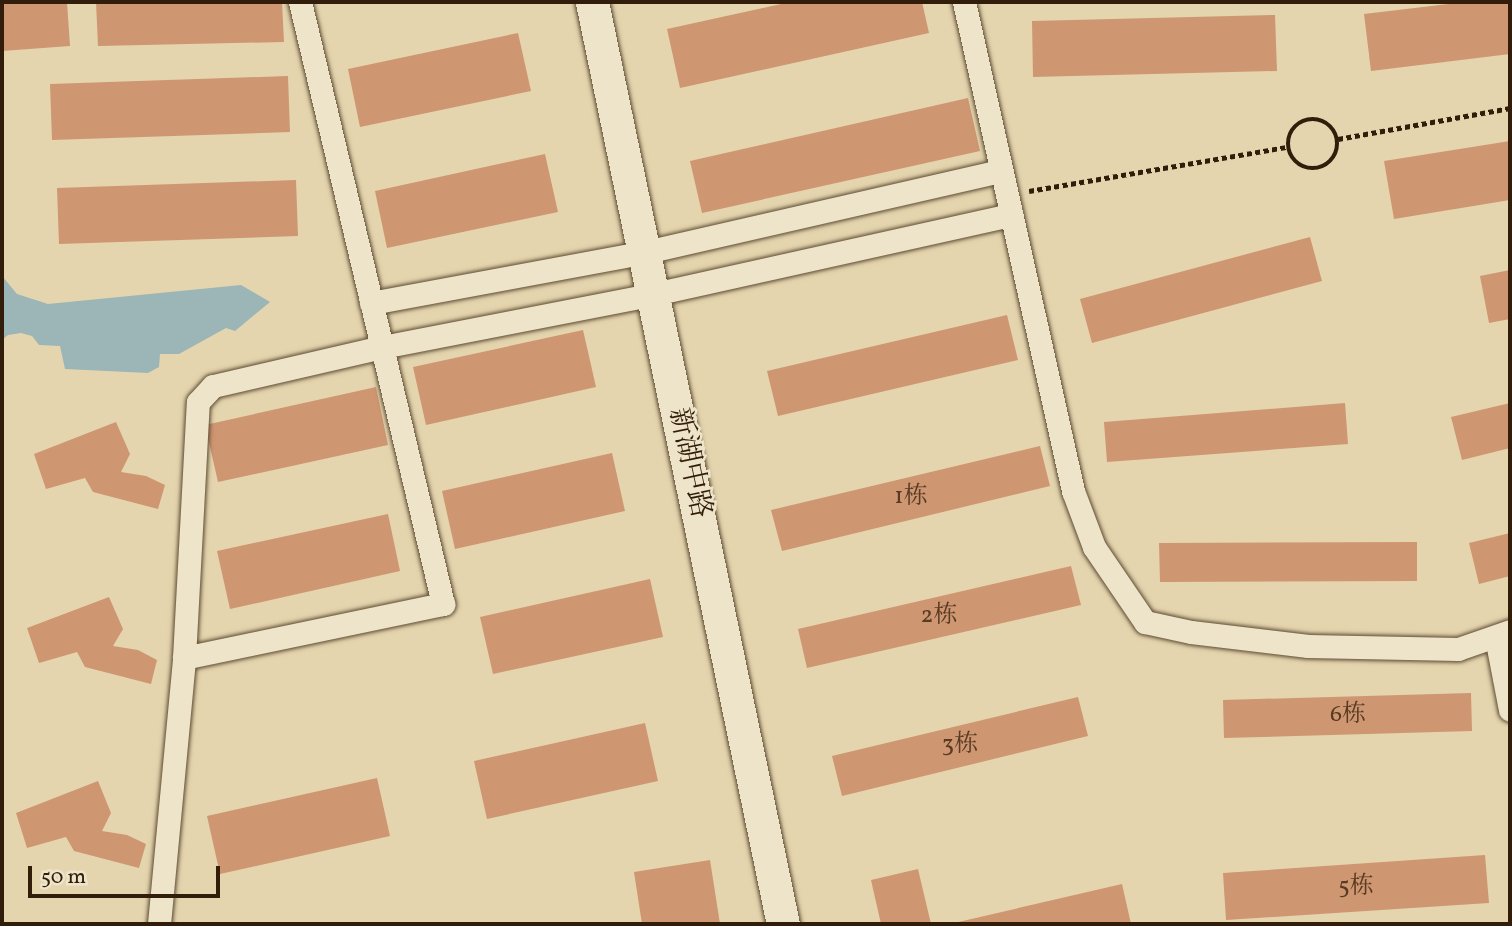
<!DOCTYPE html>
<html>
<head>
<meta charset="utf-8">
<style>
  body { margin:0 }
  #map { position:relative; width:1512px; height:926px; overflow:hidden; background:#e4d5ae; font-family:Vollkorn,"Noto Serif SC",serif }
  div>[style] { position:absolute }
  .water>* { inset:0; background:#9cb5b7 }
  .building>* { inset:0; background:#cf9672 }
  .path>* { height:4.5px; margin-top:-2.25px; transform-origin:0; background:repeating-linear-gradient(90deg,#311d09 0 5px,transparent 0 8.5px) }
  .path>.ring { margin:-2.25px; padding:0; box-sizing:content-box; background:none; border:4.5px solid #311d09; border-radius:50% }
  .roads { filter:drop-shadow(0 0 2px #5e4b32) drop-shadow(0 0 2px #5e4b32) }
  .street>* { height:23px; margin:-11.5px; padding:0 11.5px; transform-origin:11.5px; border-radius:11.5px; background:#ede4ca }
  .secondary>* { height:33px; margin:-16.5px; padding:0 16.5px; transform-origin:16.5px; border-radius:16.5px; background:#ede4ca }
  span { translate:-50% -50%; white-space:nowrap; text-align:center; line-height:1.15; -webkit-text-stroke:5px #ede4ca; paint-order:stroke }
  .number-label { font-size:24px; color:#583b23 }
  .number-label span { -webkit-text-stroke-width:0 }
  .street-label { font-size:28px; color:#311d09 }
  .frame { position:absolute; inset:0; border:4px solid #311d09; pointer-events:none }
  .scale { position:absolute; left:28px; top:866px; width:192px; height:32px; box-sizing:border-box; border:4px solid #311d09; border-top:0; padding-left:9px; font-size:21px; line-height:24px; white-space:nowrap; color:#311d09; -webkit-text-stroke:5px #ede4ca; paint-order:stroke }
</style>
</head>
<body>
<div id="map">
  <div class="water">
    <div style="clip-path:polygon(2px 276px,17px 294px,48px 304px,241px 285px,270px 302px,235px 331px,226px 328px,179px 354px,160px 354px,159px 367px,148px 373px,65px 369px,60px 346px,39px 345px,32px 336px,21px 333px,8px 335px,2px 340px)"></div>
  </div>
  <div class="building">
    <div style="clip-path:polygon(2px 2px,67px 2px,70px 46px,2px 51px)"></div>
    <div style="clip-path:polygon(96px 2px,282px 2px,284px 42px,98px 46px)"></div>
    <div style="clip-path:polygon(790px 2px,922px 2px,929px 33px,680px 88px,667px 29px)"></div>
    <div style="clip-path:polygon(1465px 2px,1510px 2px,1510px 54px,1371px 71px,1364px 14px)"></div>
    <div style="clip-path:polygon(1275px 15px,1277px 71px,1033px 77px,1032px 21px)"></div>
    <div style="clip-path:polygon(518px 33px,531px 91px,360px 127px,348px 69px)"></div>
    <div style="clip-path:polygon(288px 76px,290px 132px,52px 140px,50px 84px)"></div>
    <div style="clip-path:polygon(968px 98px,980px 151px,702px 213px,690px 161px)"></div>
    <div style="clip-path:polygon(1510px 141px,1510px 200px,1394px 219px,1384px 161px)"></div>
    <div style="clip-path:polygon(545px 154px,558px 212px,387px 248px,375px 191px)"></div>
    <div style="clip-path:polygon(296px 180px,298px 236px,59px 244px,57px 188px)"></div>
    <div style="clip-path:polygon(1310px 237px,1322px 281px,1092px 343px,1080px 299px)"></div>
    <div style="clip-path:polygon(1510px 270px,1510px 319px,1489px 323px,1480px 276px)"></div>
    <div style="clip-path:polygon(1007px 315px,1018px 360px,778px 416px,767px 371px)"></div>
    <div style="clip-path:polygon(583px 330px,596px 387px,426px 425px,413px 367px)"></div>
    <div style="clip-path:polygon(376px 387px,388px 445px,218px 482px,205px 425px)"></div>
    <div style="clip-path:polygon(1345px 403px,1348px 444px,1107px 462px,1104px 422px)"></div>
    <div style="clip-path:polygon(1510px 403px,1510px 448px,1462px 460px,1451px 417px)"></div>
    <div style="clip-path:polygon(116px 422px,130px 454px,121px 472px,146px 476px,165px 485px,158px 509px,93px 492px,85px 478px,46px 489px,34px 454px)"></div>
    <div style="clip-path:polygon(1040px 446px,1050px 486px,782px 551px,771px 510px)"></div>
    <div style="clip-path:polygon(612px 453px,625px 511px,455px 549px,442px 491px)"></div>
    <div style="clip-path:polygon(388px 514px,400px 571px,230px 609px,217px 551px)"></div>
    <div style="clip-path:polygon(1510px 533px,1510px 576px,1479px 584px,1469px 543px)"></div>
    <div style="clip-path:polygon(1417px 542px,1417px 581px,1160px 582px,1159px 543px)"></div>
    <div style="clip-path:polygon(1071px 566px,1081px 605px,807px 668px,798px 629px)"></div>
    <div style="clip-path:polygon(650px 579px,663px 637px,493px 674px,480px 617px)"></div>
    <div style="clip-path:polygon(109px 597px,123px 629px,113px 646px,138px 650px,157px 660px,151px 684px,85px 667px,77px 652px,39px 663px,27px 628px)"></div>
    <div style="clip-path:polygon(1471px 693px,1472px 731px,1224px 738px,1223px 700px)"></div>
    <div style="clip-path:polygon(1078px 697px,1088px 736px,842px 796px,832px 756px)"></div>
    <div style="clip-path:polygon(645px 723px,658px 781px,487px 819px,474px 761px)"></div>
    <div style="clip-path:polygon(377px 778px,390px 836px,220px 874px,207px 816px)"></div>
    <div style="clip-path:polygon(98px 781px,111px 813px,102px 831px,127px 835px,146px 844px,139px 868px,74px 851px,66px 837px,27px 848px,16px 813px)"></div>
    <div style="clip-path:polygon(1485px 855px,1489px 903px,1226px 920px,1223px 873px)"></div>
    <div style="clip-path:polygon(710px 860px,720px 924px,642px 924px,634px 872px)"></div>
    <div style="clip-path:polygon(918px 869px,931px 924px,881px 924px,871px 880px)"></div>
    <div style="clip-path:polygon(1122px 884px,1131px 924px,954px 924px,954px 923px)"></div>
  </div>
  <div class="path">
    <div class="ring" style="left:1288px;top:119px;width:45.5px;height:45.5px"></div>
    <div style="left:1338px;top:139px;width:175px;rotate:-10.2deg"></div>
    <div style="left:1029px;top:191px;width:262px;rotate:-9.7deg"></div>
  </div>
  <div class="roads">
    <div class="street">
      <div style="left:964px;top:2px;width:501px;rotate:77.43deg"></div>
      <div style="left:1073px;top:491px;width:60px;rotate:69.4deg"></div>
      <div style="left:1094px;top:547px;width:91px;rotate:55.8deg"></div>
      <div style="left:1145px;top:622px;width:47px;rotate:12.3deg"></div>
      <div style="left:1191px;top:632px;width:118px;rotate:6.8deg"></div>
      <div style="left:1308px;top:646px;width:150px;rotate:1.1deg"></div>
      <div style="left:1458px;top:649px;width:55px;rotate:-19.1deg"></div>
      <div style="left:371px;top:303px;width:280px;rotate:-10.5deg"></div>
      <div style="left:646px;top:252px;width:364px;rotate:-12.9deg"></div>
      <div style="left:1496px;top:637px;width:74px;rotate:79.1deg"></div>
      <div style="left:184px;top:658px;width:265px;rotate:-11.8deg"></div>
      <div style="left:443px;top:604px;width:619px;rotate:-103.36deg"></div>
      <div style="left:159px;top:924px;width:267px;rotate:-84.6deg"></div>
      <div style="left:184px;top:658px;width:256px;rotate:-86.9deg"></div>
      <div style="left:198px;top:402px;width:22px;rotate:-47deg"></div>
      <div style="left:213px;top:386px;width:173px;rotate:-13deg"></div>
      <div style="left:382px;top:347px;width:277px;rotate:-11deg"></div>
      <div style="left:654px;top:294px;width:366px;rotate:-12.5deg"></div>
    </div>
    <div class="secondary">
      <div style="left:592px;top:2px;width:942px;rotate:78.3deg"></div>
    </div>
  </div>
  <div class="number-label">
    <span style="left:911px;top:498px">1栋</span>
    <span style="left:939px;top:617px">2栋</span>
    <span style="left:1348px;top:716px">6栋</span>
    <span style="left:960px;top:746px">3栋</span>
    <span style="left:1356px;top:888px">5栋</span>
  </div>
  <div class="street-label">
    <span style="left:689px;top:463px;rotate:78deg">新湖中路</span>
  </div>
  <div class="frame"></div>
  <div class="scale">50 m</div>
</div>
</body>
</html>
